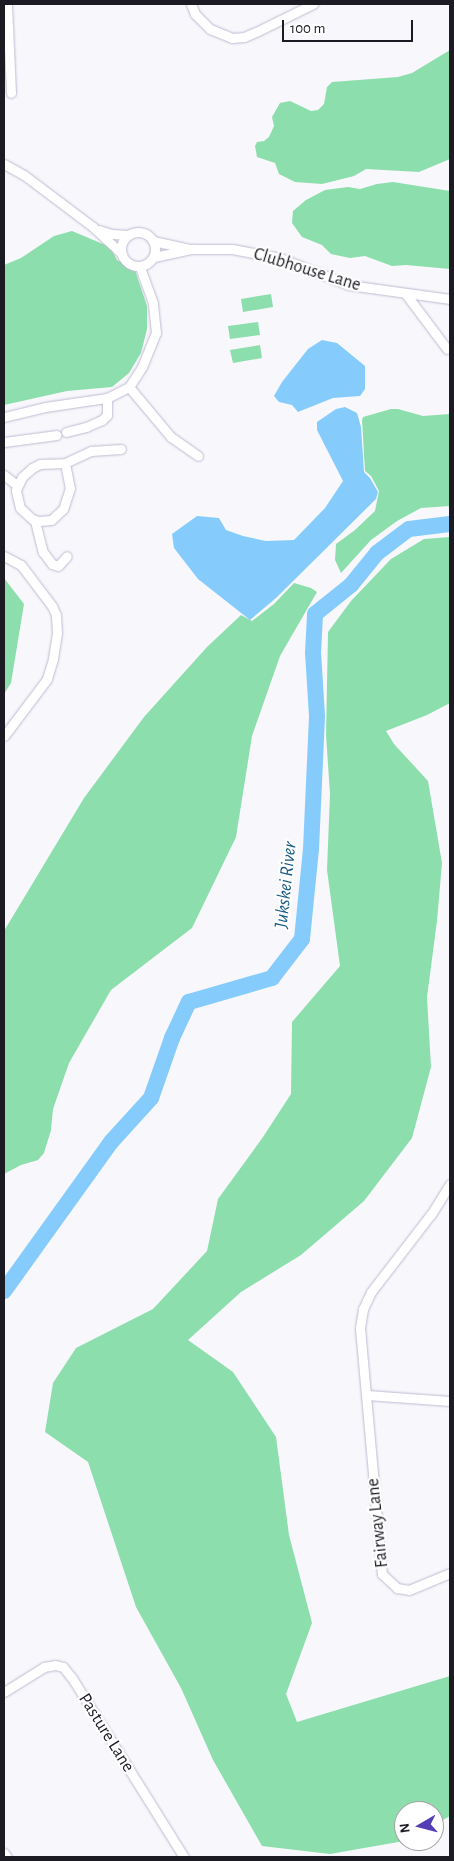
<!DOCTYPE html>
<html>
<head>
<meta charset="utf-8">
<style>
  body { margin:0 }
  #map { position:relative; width:454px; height:1861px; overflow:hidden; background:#f8f7fc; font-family:"Alegreya Sans",sans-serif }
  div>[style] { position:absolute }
  .green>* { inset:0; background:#8cdeac }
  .water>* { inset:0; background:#85ccfd }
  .river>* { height:16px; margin:-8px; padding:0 8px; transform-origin:8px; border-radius:8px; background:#85ccfd }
  .roads { filter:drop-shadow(0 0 1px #bebbd1) drop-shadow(0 0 1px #bebbd1) }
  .minor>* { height:9px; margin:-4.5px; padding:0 4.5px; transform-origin:4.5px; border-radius:4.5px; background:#fff }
  .minor>.ring { margin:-4.5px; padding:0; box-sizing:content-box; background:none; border:9px solid #fff; border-radius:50% }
  span { translate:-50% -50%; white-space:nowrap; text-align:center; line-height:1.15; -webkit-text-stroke:4.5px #fff; paint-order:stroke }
  .street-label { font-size:18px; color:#1c1b23 }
  .water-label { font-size:19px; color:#175c84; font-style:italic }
  .frame { position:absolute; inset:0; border:5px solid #1c1b23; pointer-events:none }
  .north { position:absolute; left:394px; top:1801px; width:50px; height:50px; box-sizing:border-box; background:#fff; border:1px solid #a4a4a7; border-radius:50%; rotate:262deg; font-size:14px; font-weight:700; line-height:20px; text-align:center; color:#1c1b23 }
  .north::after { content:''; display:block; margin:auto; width:18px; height:22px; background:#543eb5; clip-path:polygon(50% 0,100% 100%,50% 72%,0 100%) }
  .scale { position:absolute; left:282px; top:20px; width:131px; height:22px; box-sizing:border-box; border:2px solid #1c1b23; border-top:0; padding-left:6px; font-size:15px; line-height:18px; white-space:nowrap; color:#1c1b23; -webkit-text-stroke:4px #fff; paint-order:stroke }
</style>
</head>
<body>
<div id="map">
  <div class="green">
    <div style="clip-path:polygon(450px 50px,450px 159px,419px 172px,366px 169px,354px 176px,322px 184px,295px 182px,279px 174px,275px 163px,257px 157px,255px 146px,257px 142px,264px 141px,269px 137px,274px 126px,272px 117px,280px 103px,290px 101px,311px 111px,318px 110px,324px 104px,327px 87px,332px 82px,398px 77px,412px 73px)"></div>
    <div style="clip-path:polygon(393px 182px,450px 191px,450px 269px,406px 265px,392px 266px,365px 256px,350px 258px,331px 254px,322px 245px,302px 237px,292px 223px,293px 211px,306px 200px,325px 190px,348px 187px,360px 189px,377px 184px)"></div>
    <div style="clip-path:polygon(72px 231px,110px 247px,117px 260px,135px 270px,147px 306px,147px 329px,141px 353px,129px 373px,112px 387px,67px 391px,4px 405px,4px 265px,21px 258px,54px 236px)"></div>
    <div style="clip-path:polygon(271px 294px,273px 307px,243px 312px,241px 299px)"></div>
    <div style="clip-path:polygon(258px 322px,260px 335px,230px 339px,228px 326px)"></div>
    <div style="clip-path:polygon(260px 345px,262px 358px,233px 363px,230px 350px)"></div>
    <div style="clip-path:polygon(391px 409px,398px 409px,423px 416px,450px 414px,450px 506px,421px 508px,397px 521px,371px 540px,341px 573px,335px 560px,336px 544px,355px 530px,375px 511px,379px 491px,371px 476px,365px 471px,362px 420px,363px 417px)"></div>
    <div style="clip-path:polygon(450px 537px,450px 703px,427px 715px,386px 731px,394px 744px,428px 781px,442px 863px,437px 921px,427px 997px,431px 1067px,412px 1138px,364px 1201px,301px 1255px,241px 1292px,188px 1340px,233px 1372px,276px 1437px,289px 1535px,312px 1623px,286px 1694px,297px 1722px,450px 1676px,450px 1816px,434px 1825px,434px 1811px,404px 1811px,404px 1841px,330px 1854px,262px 1846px,213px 1760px,181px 1688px,136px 1607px,88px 1462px,45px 1432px,53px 1383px,76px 1348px,153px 1309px,207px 1251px,218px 1199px,263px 1137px,291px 1094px,292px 1022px,340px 966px,327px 870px,330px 794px,326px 735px,328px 632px,351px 601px,391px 559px,424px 539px)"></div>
    <div style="clip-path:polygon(4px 578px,24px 604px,11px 683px,4px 694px)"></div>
    <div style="clip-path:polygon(294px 583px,311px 588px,317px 592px,280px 656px,252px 736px,236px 837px,192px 928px,111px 990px,69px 1063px,53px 1109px,51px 1130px,44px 1153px,38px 1160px,21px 1165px,4px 1174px,4px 931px,84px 798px,144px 717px,207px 647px,241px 615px,252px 621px,274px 604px)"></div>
  </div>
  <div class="water">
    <div style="clip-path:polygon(322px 340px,337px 343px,365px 366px,365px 389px,360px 396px,333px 398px,298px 412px,292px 405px,279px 402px,274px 396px,282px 382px,308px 349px)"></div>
    <div style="clip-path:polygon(345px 407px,357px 413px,361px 427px,364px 472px,370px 478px,378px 492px,376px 499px,276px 598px,250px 620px,198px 579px,174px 548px,172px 534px,197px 516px,219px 518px,226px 530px,243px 536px,266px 541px,294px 540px,325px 508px,343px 481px,317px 430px,317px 422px,336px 409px)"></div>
  </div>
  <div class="river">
    <div style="left:4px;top:1291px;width:183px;rotate:-54.3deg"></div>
    <div style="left:111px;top:1142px;width:59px;rotate:-47.7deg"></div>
    <div style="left:151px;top:1098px;width:64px;rotate:-70.7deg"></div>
    <div style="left:172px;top:1038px;width:40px;rotate:-65deg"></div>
    <div style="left:189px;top:1002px;width:86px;rotate:-16.1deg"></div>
    <div style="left:272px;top:978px;width:49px;rotate:-52.4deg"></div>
    <div style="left:302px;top:939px;width:90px;rotate:-84.3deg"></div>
    <div style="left:311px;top:849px;width:133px;rotate:-87.4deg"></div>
    <div style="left:317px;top:716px;width:63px;rotate:-93.6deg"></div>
    <div style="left:313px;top:653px;width:39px;rotate:-87deg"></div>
    <div style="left:315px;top:614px;width:46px;rotate:-38.9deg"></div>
    <div style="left:351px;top:585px;width:41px;rotate:-50.9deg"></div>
    <div style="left:377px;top:553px;width:40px;rotate:-37deg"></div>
    <div style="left:409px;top:529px;width:41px;rotate:-7deg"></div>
  </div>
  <div class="roads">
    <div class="minor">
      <div style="left:7px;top:4px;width:89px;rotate:87.4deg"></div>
      <div style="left:191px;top:4px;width:11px;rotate:68deg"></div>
      <div style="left:195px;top:14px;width:21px;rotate:45deg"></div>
      <div style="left:210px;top:29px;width:24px;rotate:22deg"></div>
      <div style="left:232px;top:38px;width:12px;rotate:-5deg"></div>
      <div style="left:244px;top:37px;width:13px;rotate:-23deg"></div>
      <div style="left:256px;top:32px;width:64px;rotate:-26.2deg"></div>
      <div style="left:4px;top:164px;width:23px;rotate:29deg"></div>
      <div style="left:24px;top:175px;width:86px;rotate:37deg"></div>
      <div style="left:93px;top:227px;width:40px;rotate:43deg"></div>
      <div style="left:99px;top:230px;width:13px;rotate:18deg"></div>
      <div style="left:111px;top:234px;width:18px;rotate:3deg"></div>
      <div class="ring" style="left:121px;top:232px;width:25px;height:25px"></div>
      <div style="left:153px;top:241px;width:35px;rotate:12deg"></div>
      <div style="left:154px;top:257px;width:40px;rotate:-12deg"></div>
      <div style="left:193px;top:249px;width:39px"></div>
      <div style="left:232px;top:249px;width:49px;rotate:10.6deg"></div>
      <div style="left:280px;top:258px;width:74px;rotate:21.4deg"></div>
      <div style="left:349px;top:285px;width:102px;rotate:7.9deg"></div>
      <div style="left:405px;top:293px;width:70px;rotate:53.1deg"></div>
      <div style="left:129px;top:387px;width:65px;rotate:50deg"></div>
      <div style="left:171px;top:437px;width:33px;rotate:35deg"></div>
      <div style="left:4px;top:417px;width:42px;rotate:-13.7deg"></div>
      <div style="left:45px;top:407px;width:63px;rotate:-8.3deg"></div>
      <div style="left:107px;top:398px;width:25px;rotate:-27deg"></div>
      <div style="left:129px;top:387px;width:24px;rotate:-57deg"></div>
      <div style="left:142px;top:367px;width:37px;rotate:-68deg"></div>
      <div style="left:156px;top:333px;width:30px;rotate:-96deg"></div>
      <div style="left:153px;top:303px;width:38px;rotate:-110deg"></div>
      <div style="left:66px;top:432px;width:21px;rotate:-14deg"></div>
      <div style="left:86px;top:427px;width:17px;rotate:-24deg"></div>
      <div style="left:102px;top:420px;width:7px;rotate:-45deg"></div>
      <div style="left:107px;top:415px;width:17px;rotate:-90deg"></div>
      <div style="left:4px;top:442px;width:53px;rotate:-7.5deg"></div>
      <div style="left:65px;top:463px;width:25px;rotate:79deg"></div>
      <div style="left:70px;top:488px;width:22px;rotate:108deg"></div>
      <div style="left:63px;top:509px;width:16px;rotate:137deg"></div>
      <div style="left:51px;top:520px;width:12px;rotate:175deg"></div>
      <div style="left:39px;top:521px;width:7px;rotate:-164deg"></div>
      <div style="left:32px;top:519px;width:16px;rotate:-137deg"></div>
      <div style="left:20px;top:508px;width:18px;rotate:-103deg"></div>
      <div style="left:16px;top:490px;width:14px;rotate:-65deg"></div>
      <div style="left:22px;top:477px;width:13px;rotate:-42deg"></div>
      <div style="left:32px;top:468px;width:9px;rotate:-27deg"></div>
      <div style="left:40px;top:464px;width:25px;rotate:-2deg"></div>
      <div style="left:65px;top:463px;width:29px;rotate:-25deg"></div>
      <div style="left:91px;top:451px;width:30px;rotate:-4deg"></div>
      <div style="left:4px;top:475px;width:16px;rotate:38deg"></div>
      <div style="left:35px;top:521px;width:32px;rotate:76deg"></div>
      <div style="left:43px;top:552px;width:15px;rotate:53deg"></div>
      <div style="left:52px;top:564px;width:6px;rotate:18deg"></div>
      <div style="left:58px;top:566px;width:13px;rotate:-48deg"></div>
      <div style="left:4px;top:556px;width:19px;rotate:28deg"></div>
      <div style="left:21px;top:565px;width:51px;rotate:52.9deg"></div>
      <div style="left:52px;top:606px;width:10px;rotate:66deg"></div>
      <div style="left:56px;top:615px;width:18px;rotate:87deg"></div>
      <div style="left:57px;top:633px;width:26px;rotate:99deg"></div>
      <div style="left:53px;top:659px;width:21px;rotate:107deg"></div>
      <div style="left:47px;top:679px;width:71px;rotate:127deg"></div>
      <div style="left:450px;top:1184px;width:36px;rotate:122deg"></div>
      <div style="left:431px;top:1214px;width:98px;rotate:127.6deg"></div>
      <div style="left:371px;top:1292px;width:19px;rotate:115deg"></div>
      <div style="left:363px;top:1309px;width:19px;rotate:99deg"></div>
      <div style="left:360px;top:1328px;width:247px;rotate:84.9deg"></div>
      <div style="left:382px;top:1574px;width:21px;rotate:43deg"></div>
      <div style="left:397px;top:1588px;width:12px;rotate:9deg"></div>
      <div style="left:409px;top:1590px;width:44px;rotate:-22.5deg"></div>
      <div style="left:367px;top:1395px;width:83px;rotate:4.1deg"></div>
      <div style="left:4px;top:1692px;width:47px;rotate:-32deg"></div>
      <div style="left:44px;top:1667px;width:11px;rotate:-10deg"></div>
      <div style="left:55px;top:1665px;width:8px;rotate:14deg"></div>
      <div style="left:63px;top:1667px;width:14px;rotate:51deg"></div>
      <div style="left:72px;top:1678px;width:211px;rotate:58deg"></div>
      <div style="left:4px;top:1853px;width:5px;rotate:53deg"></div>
    </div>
  </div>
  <div class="street-label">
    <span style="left:307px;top:270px;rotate:17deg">Clubhouse Lane</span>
    <span style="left:378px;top:1523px;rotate:-96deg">Fairway Lane</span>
    <span style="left:106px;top:1733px;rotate:58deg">Pasture Lane</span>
  </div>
  <div class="water-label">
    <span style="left:286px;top:885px;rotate:-84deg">Jukskei River</span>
  </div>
  <div class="frame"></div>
  <div class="north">N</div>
  <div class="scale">100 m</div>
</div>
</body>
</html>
